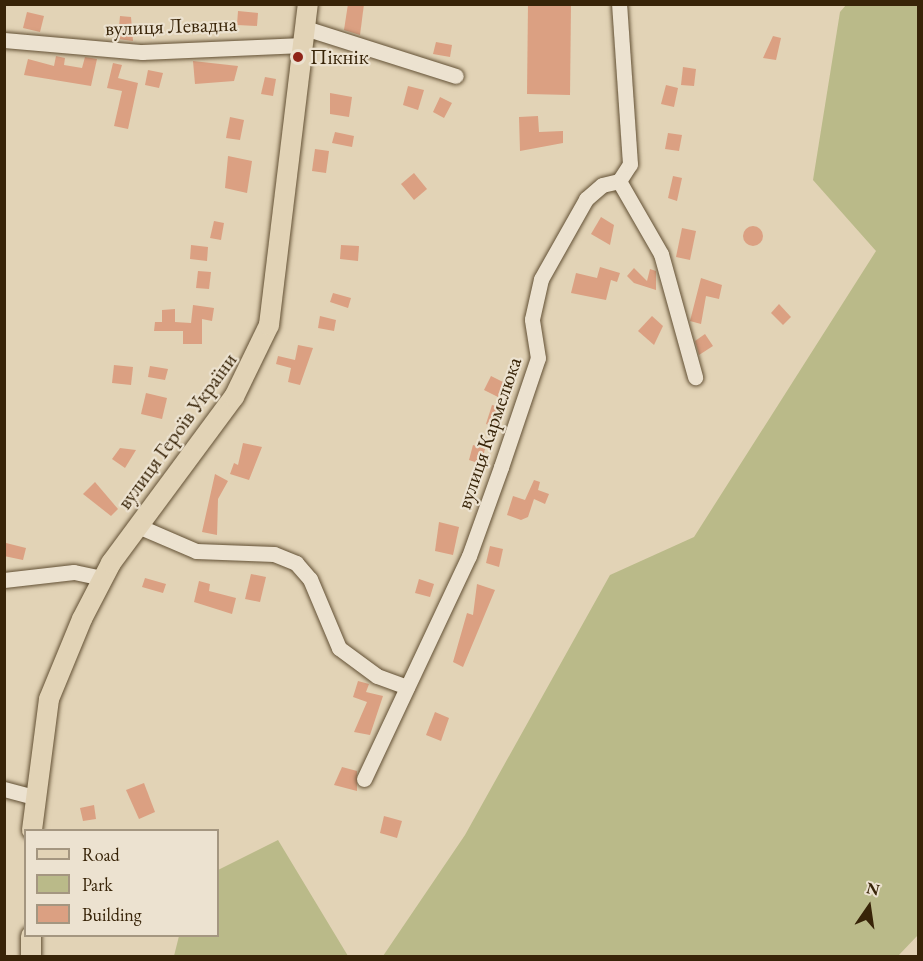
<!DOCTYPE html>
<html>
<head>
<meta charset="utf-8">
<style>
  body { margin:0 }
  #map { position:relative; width:923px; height:961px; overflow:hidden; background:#e2d3b6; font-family:"EB Garamond",serif }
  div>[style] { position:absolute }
  .green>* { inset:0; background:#baba89 }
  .building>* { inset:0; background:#dba082 }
  .round { border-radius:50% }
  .roads { filter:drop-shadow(0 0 2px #625034) drop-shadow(0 0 2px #625034) }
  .minor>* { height:15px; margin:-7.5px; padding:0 7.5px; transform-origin:7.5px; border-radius:7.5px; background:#ece2d0 }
  .major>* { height:20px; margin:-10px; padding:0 10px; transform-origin:10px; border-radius:10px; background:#e2d3b6 }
  .dots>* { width:16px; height:16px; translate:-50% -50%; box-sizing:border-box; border:3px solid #ece2d0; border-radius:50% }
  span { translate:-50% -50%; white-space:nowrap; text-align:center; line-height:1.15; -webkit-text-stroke:4.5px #ece2d0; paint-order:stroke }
  .street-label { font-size:21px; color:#382408 }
  .poi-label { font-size:21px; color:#382408 }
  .left { translate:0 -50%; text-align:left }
  .frame { position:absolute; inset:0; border:6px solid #382408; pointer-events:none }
  .legend { position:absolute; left:24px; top:829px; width:195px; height:108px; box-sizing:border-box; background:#ece2d0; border:2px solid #a49680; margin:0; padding:8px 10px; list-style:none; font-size:18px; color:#382408 }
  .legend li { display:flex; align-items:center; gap:12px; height:30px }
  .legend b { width:30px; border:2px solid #a49680 }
  .north { position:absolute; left:839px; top:877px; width:60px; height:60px; -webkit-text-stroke:4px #ece2d0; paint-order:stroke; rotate:13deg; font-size:16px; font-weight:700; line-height:24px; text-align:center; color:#382408 }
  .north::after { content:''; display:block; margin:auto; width:21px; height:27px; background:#382408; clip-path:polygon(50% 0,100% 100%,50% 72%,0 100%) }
</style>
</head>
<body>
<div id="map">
  <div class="green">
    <div style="clip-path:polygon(846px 5px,918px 5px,918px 935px,898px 956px,383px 956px,465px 835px,610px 575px,694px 537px,876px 251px,813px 180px,840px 12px)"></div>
    <div style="clip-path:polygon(278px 840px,348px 956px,174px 956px,179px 936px,218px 936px,218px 870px)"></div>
  </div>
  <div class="building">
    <div style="clip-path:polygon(348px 4px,364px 4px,360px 35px,344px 30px)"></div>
    <div style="clip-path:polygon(528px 4px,571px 4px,570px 95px,527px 94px)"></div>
    <div style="clip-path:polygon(238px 11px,258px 13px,257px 26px,237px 25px)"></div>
    <div style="clip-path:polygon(27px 12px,44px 16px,40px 32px,23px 28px)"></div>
    <div style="clip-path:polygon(120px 16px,131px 17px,133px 41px,118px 39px)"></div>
    <div style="clip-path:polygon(773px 36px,781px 38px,776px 60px,763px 58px)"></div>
    <div style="clip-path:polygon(436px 42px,452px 45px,450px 57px,433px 54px)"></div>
    <div style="clip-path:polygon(56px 56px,65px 58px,64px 65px,82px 68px,85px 57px,97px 59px,91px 86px,24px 75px,28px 59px,54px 66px)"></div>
    <div style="clip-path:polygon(193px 61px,238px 66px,234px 81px,195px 84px)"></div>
    <div style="clip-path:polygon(113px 63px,122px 65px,118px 78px,138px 83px,128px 129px,114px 126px,122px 91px,107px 88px)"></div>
    <div style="clip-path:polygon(683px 67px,696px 69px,694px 86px,681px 85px)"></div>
    <div style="clip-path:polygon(148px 70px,163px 73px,159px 88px,145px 85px)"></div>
    <div style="clip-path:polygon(265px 77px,276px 79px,273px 96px,261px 94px)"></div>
    <div style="clip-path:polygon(666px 85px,678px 88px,674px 107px,661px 104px)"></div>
    <div style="clip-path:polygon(408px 86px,424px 90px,418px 110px,403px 105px)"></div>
    <div style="clip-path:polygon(330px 93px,352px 97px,349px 117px,330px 114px)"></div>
    <div style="clip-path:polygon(440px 97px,452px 103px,444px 118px,433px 112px)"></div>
    <div style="clip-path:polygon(538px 116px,539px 132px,563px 131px,563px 143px,520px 151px,519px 117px)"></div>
    <div style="clip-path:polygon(230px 117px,244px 120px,240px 140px,226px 138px)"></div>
    <div style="clip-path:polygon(335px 132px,354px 136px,352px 147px,332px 143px)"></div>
    <div style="clip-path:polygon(668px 133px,682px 135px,679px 151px,665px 149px)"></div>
    <div style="clip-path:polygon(315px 149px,329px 151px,326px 173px,312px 171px)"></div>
    <div style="clip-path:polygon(228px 156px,252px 161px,247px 193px,225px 188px)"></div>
    <div style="clip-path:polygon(414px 173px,427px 189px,414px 200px,401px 184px)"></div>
    <div style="clip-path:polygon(673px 176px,682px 178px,677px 201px,668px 198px)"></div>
    <div style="clip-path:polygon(601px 217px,614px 225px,610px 245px,591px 234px)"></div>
    <div style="clip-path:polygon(214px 221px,224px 223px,221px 240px,210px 238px)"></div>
    <div class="round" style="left:743px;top:226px;width:20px;height:20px"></div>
    <div style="clip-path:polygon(682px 228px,696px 231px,690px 260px,676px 257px)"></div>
    <div style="clip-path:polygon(191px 245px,208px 247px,207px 261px,190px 259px)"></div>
    <div style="clip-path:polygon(341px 245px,359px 246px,358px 261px,340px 259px)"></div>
    <div style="clip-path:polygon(600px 267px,620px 273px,617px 282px,611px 280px,606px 300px,571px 293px,576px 273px,597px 278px)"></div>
    <div style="clip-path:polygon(634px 268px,647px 281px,650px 269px,656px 271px,656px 290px,634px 283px,627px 276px)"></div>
    <div style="clip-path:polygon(198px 271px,211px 272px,209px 289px,196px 288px)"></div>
    <div style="clip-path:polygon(701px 278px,722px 285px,719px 299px,706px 296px,701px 324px,690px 321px)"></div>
    <div style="clip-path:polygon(333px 293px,351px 298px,348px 308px,330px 302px)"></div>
    <div style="clip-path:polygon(779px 304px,791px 317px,783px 325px,771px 313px)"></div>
    <div style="clip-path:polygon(193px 305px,214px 308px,212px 321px,202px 319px,202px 344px,183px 344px,183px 331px,154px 331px,155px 322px,162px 322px,162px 310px,175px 309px,175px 322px,191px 323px)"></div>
    <div style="clip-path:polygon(320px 316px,336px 320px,334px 331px,318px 328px)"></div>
    <div style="clip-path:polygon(652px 316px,663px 326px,654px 345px,638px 331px)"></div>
    <div style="clip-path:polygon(705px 334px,713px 346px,699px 355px,695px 341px)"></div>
    <div style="clip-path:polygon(298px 345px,313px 348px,300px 385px,288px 382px,291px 368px,276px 364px,278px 356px,295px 360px)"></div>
    <div style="clip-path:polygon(114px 365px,133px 367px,131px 385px,112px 383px)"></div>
    <div style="clip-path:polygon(150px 366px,168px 369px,165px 380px,148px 377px)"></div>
    <div style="clip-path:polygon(491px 376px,505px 383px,498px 397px,484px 390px)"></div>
    <div style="clip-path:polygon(146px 393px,167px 398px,162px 419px,141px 414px)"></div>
    <div style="clip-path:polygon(492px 405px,503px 408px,497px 428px,486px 424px)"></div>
    <div style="clip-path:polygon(243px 443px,262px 447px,249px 480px,230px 474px,234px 463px,238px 465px)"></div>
    <div style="clip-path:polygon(473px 445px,485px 449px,481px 464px,469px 460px)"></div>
    <div style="clip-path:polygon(120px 448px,136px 450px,125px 468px,112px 459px)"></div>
    <div style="clip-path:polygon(215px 474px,228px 481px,218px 499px,217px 535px,202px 532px)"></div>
    <div style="clip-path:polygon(534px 480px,540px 482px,538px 490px,549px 494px,545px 504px,534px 499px,528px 517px,521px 520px,507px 515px,513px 496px,525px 500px)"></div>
    <div style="clip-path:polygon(95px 482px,118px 509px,111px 516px,83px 494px)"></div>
    <div style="clip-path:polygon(439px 522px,459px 527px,453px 555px,435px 551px)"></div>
    <div style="clip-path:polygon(6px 543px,26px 548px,23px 560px,4px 556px)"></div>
    <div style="clip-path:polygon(490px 546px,503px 549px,499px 567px,486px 563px)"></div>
    <div style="clip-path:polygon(251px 574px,266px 577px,260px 602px,245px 599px)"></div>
    <div style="clip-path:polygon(145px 578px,166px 584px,163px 593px,142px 587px)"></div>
    <div style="clip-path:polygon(419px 579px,434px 584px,430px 597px,415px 593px)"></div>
    <div style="clip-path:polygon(199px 581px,210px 584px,209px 591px,236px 598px,232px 614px,194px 602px)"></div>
    <div style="clip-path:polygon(477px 584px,495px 590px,463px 667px,453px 662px,467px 613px,473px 615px)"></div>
    <div style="clip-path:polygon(358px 681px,369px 684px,366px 692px,383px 696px,370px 735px,354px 732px,367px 702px,353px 697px)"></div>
    <div style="clip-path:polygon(435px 712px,449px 718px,441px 741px,426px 735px)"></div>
    <div style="clip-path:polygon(342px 767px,357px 771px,357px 791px,334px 785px)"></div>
    <div style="clip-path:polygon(144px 783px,155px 812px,139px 819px,126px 790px)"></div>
    <div style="clip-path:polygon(94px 805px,96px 819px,83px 821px,80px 808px)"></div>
    <div style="clip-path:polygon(384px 816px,402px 821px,397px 838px,380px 833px)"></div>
  </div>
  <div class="roads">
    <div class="minor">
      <div style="left:305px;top:28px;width:158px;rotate:17.6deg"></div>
      <div style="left:4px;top:40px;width:139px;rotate:5deg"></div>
      <div style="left:142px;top:52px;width:161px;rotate:-2.5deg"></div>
      <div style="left:619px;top:181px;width:84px;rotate:60.1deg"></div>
      <div style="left:661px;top:254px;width:128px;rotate:74.5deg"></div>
      <div style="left:138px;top:526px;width:63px;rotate:23.3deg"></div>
      <div style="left:196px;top:551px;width:78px;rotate:2.2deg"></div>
      <div style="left:274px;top:554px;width:24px;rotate:22deg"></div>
      <div style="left:296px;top:563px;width:21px;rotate:49deg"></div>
      <div style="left:310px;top:579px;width:75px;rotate:67.2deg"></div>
      <div style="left:339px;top:648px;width:47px;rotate:36.4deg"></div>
      <div style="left:377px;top:676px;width:32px;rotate:20deg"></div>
      <div style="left:4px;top:580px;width:70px;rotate:-6.5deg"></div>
      <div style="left:74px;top:572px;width:30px;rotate:12deg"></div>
      <div style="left:364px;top:779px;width:246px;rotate:-64.8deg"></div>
      <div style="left:469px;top:556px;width:95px;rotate:-70.2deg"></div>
      <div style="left:501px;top:467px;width:115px;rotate:-71.3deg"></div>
      <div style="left:538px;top:358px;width:39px;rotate:-99deg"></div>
      <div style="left:532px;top:319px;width:41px;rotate:-77.3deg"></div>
      <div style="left:541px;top:279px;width:92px;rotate:-60.6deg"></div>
      <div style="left:586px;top:199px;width:21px;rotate:-41deg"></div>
      <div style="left:602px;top:185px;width:17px;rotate:-13deg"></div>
      <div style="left:619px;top:181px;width:20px;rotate:-57deg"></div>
      <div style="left:630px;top:164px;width:160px;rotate:-93.9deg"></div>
      <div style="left:4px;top:789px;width:31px;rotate:15deg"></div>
    </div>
    <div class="major">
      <div style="left:32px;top:830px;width:132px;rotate:-82.6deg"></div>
      <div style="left:49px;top:699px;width:87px;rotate:-67.6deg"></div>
      <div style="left:82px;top:619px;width:63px;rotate:-62.6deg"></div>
      <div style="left:111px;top:563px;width:207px;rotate:-53.5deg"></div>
      <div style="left:234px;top:397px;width:80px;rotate:-64.1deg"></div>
      <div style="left:269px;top:325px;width:323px;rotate:-83.1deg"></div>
      <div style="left:31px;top:936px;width:20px;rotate:90deg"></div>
    </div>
  </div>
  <div class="dots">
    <div style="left:298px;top:57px;background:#8f2418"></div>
  </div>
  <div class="street-label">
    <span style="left:171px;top:26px;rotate:-2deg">вулиця Левадна</span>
    <span style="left:177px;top:431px;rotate:-54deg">вулиця Героїв України</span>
    <span style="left:489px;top:433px;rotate:-71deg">вулиця Кармелюка</span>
  </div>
  <div class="poi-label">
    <span class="left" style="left:310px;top:57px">Пікнік</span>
  </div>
  <div class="frame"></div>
  <ul class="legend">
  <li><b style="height:8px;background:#e2d3b6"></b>Road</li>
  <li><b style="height:16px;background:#baba89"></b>Park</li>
  <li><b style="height:16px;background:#dba082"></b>Building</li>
  </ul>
  <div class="north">N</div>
</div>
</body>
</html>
